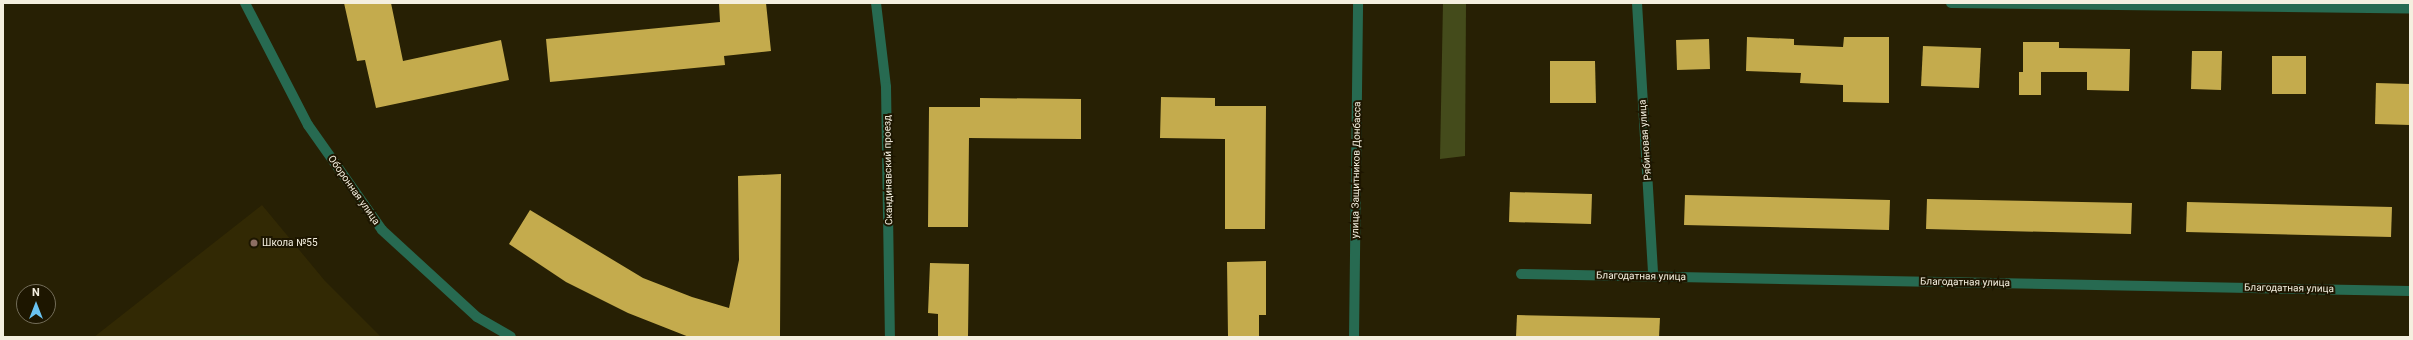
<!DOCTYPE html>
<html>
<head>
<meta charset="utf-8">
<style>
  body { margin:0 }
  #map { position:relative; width:2413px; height:340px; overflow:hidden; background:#272004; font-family:Roboto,sans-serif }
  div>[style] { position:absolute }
  .built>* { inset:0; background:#322904 }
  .green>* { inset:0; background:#2a3008 }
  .forest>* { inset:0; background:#444b1b }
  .building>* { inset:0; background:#c4ab4d }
  .minor>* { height:10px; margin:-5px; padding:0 5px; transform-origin:5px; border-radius:5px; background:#276a51 }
  .dots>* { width:11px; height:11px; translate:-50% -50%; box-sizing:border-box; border:2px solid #1d1600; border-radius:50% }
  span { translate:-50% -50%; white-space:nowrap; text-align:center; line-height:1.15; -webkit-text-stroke:4px #1d1600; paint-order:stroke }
  .street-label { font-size:10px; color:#f4efdf }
  .poi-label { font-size:10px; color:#f4efdf }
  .left { translate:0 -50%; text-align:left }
  .frame { position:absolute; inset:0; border:4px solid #f4efdf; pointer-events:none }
  .north { position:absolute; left:16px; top:284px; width:40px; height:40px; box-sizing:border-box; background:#1d1600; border:1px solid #736d59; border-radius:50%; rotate:0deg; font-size:11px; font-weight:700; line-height:16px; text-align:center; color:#f4efdf }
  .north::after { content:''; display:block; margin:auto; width:14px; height:18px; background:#6ac3f1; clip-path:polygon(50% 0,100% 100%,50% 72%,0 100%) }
</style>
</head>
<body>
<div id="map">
  <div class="built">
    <div style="clip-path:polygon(262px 205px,325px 281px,381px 337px,94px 337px)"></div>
  </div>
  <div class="green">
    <div style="clip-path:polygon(239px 335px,329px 337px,239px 337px)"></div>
  </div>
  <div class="forest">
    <div style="clip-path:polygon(1443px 3px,1466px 3px,1465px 156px,1440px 159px)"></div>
  </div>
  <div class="building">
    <div style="clip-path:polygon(344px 3px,391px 3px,403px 61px,501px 40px,509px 80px,376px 108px,365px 60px,357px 61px)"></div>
    <div style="clip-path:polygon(719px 3px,766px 3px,771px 51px,724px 56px,725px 65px,550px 82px,546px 39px,720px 22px)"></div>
    <div style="clip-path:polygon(1747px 37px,1794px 39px,1794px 45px,1843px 47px,1844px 37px,1889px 37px,1889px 103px,1843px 102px,1843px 85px,1800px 83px,1801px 73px,1746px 71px)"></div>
    <div style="clip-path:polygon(1709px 39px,1710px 69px,1677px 70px,1676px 40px)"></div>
    <div style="clip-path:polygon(2023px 42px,2059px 42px,2059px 48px,2130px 49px,2129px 91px,2087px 90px,2087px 72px,2041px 72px,2041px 95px,2019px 95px,2019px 72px,2023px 72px)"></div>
    <div style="clip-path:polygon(1923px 46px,1981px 48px,1979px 88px,1921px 86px)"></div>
    <div style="clip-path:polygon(2192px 51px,2222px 51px,2221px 90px,2191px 89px)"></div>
    <div style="clip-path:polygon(2272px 56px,2306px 56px,2306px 94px,2272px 94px)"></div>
    <div style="clip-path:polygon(1550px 61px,1595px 61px,1596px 103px,1550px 103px)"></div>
    <div style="clip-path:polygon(2376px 83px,2410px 84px,2410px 125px,2375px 124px)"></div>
    <div style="clip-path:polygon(1161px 97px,1215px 98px,1215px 106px,1266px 106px,1265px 229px,1225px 229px,1225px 139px,1160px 138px)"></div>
    <div style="clip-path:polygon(980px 98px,1081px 99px,1081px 139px,969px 138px,968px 227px,928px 227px,929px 107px,980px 107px)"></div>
    <div style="clip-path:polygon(781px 174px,780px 337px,689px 337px,628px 313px,566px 282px,509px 244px,530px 210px,643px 278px,692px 297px,729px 308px,739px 260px,738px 176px)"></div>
    <div style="clip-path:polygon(1510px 192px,1592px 194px,1591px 224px,1509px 222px)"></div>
    <div style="clip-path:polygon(1685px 195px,1890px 200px,1889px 230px,1684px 225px)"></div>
    <div style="clip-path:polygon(1927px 199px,2132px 203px,2131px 234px,1926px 229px)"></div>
    <div style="clip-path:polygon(2187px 202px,2392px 207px,2391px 237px,2186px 232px)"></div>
    <div style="clip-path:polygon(1266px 261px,1266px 315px,1259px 315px,1259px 337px,1228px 337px,1227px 262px)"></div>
    <div style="clip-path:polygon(930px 263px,969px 264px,968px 337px,938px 337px,938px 314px,928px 313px)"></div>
    <div style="clip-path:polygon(1517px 315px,1660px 318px,1659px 337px,1516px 337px)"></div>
  </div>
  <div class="minor">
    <div style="left:245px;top:3px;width:137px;rotate:62.7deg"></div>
    <div style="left:308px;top:125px;width:128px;rotate:54.8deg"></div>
    <div style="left:382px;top:230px;width:129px;rotate:42.5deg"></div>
    <div style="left:477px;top:317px;width:39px;rotate:30deg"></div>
    <div style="left:876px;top:3px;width:85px;rotate:83.2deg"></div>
    <div style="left:886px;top:87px;width:250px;rotate:89.1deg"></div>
    <div style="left:1637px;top:3px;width:273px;rotate:86.6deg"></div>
    <div style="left:1951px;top:3px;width:459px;rotate:0.7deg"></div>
    <div style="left:1521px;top:274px;width:889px;rotate:1.1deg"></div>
    <div style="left:1354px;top:337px;width:334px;rotate:-89.3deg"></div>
  </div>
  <div class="dots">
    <div style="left:254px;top:243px;background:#8d6e63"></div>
  </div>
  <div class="street-label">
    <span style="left:1645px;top:140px;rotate:-94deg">Рябиновая улица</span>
    <span style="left:888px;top:170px;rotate:-91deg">Скандинавский проезд</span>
    <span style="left:1356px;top:170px;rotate:-89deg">улица Защитников Донбасса</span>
    <span style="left:354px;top:190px;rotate:55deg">Оборонная улица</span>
    <span style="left:1641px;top:276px;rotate:1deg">Благодатная улица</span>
    <span style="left:1965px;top:282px;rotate:1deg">Благодатная улица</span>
    <span style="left:2289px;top:288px;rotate:1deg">Благодатная улица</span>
  </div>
  <div class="poi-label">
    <span class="left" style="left:262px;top:243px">Школа №55</span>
  </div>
  <div class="frame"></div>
  <div class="north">N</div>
</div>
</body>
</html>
